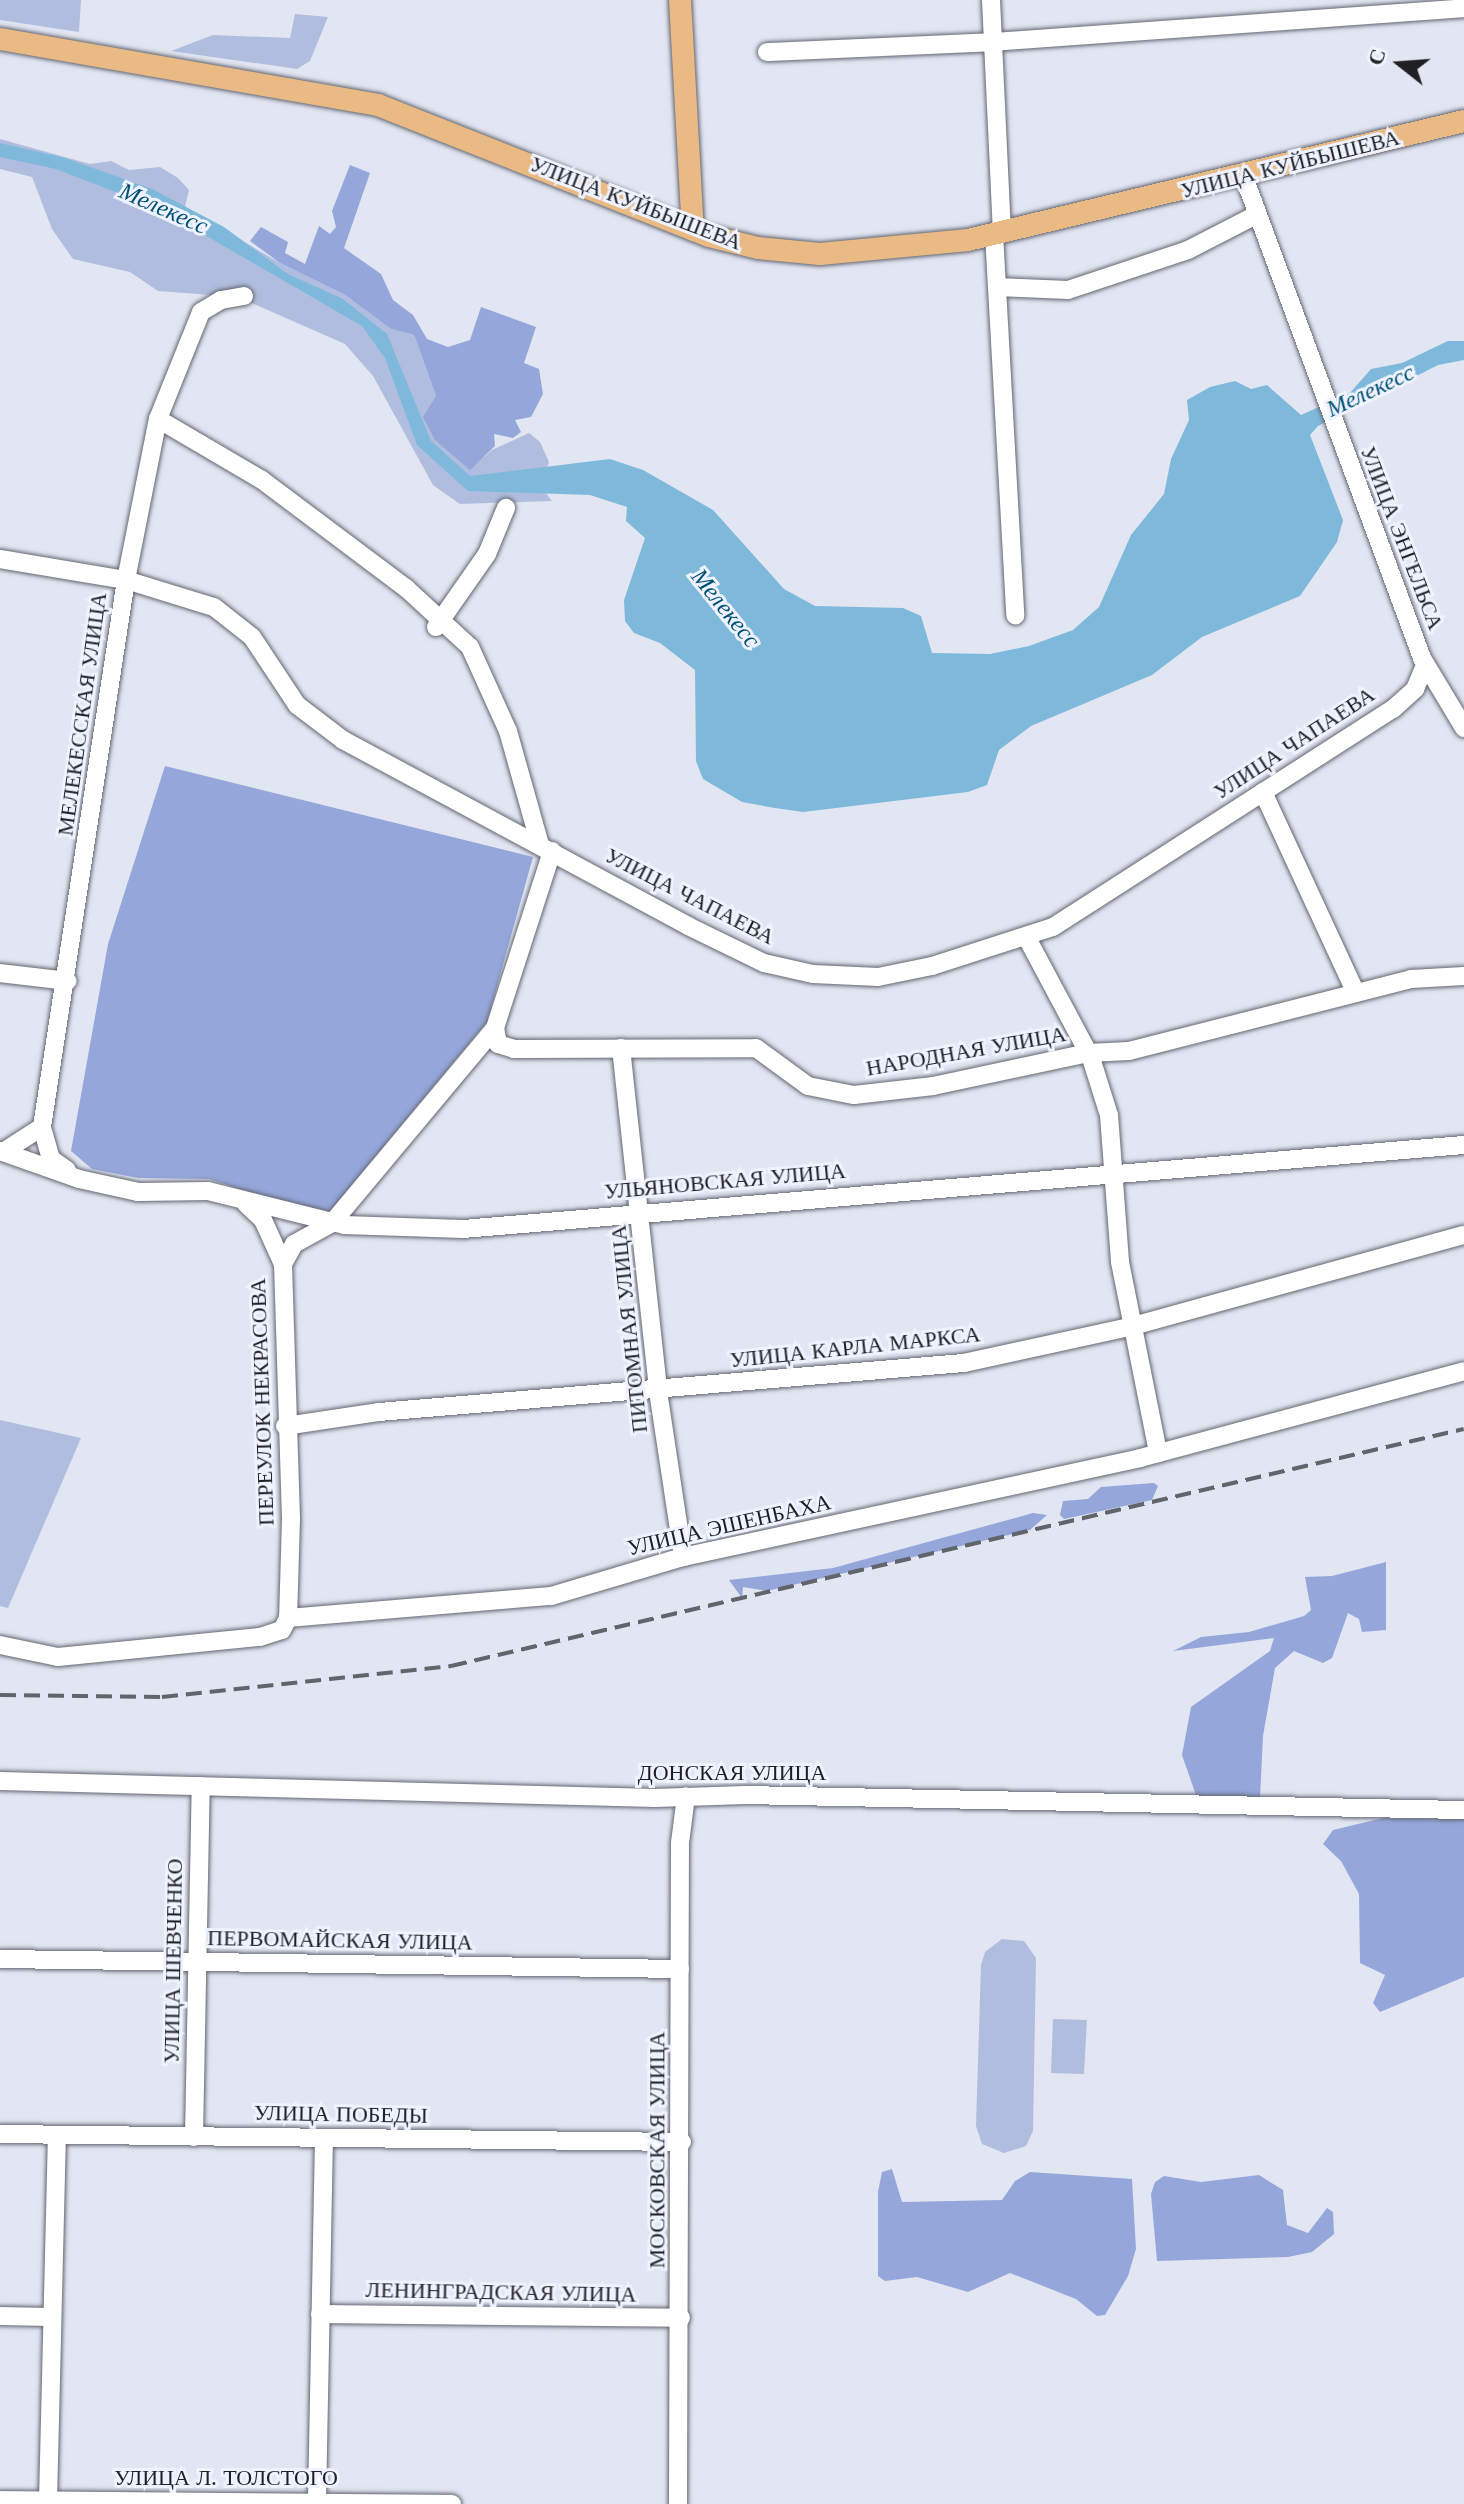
<!DOCTYPE html>
<html>
<head>
<meta charset="utf-8">
<style>
  body { margin:0 }
  #map { position:relative; width:1464px; height:2504px; overflow:hidden; background:#e2e6f2; font-family:"Libre Baskerville",serif }
  div>[style] { position:absolute }
  .green>* { inset:0; background:#b1bdde }
  .forest>* { inset:0; background:#95a6da }
  .water>* { inset:0; background:#7eb9db }
  .roads { filter:drop-shadow(0 0 2px #636671) drop-shadow(0 0 2px #636671) }
  .minor>* { height:18px; margin:-9px; padding:0 9px; transform-origin:9px; border-radius:9px; background:#fff }
  .major>* { height:22px; margin:-11px; padding:0 11px; transform-origin:11px; border-radius:11px; background:#e9ba84 }
  .rail>* { height:4px; margin-top:-2px; transform-origin:0; background:repeating-linear-gradient(90deg,#61646a 0 16px,transparent 0 24px) }
  span { translate:-50% -50%; white-space:nowrap; text-align:center; line-height:1.15; -webkit-text-stroke:6px #eff3ff; paint-order:stroke }
  .street-label { font-size:22px; color:#1e2024 }
  .water-label { font-size:24px; color:#005172; font-style:italic }
  .north { position:absolute; left:1360px; top:24px; width:80px; height:80px; -webkit-text-stroke:6px #eff3ff; paint-order:stroke; rotate:287deg; font-size:22px; font-weight:700; line-height:32px; text-align:center; color:#1e2024 }
  .north::after { content:''; display:block; margin:auto; width:28px; height:36px; background:#1e2024; clip-path:polygon(50% 0,100% 100%,50% 72%,0 100%) }
</style>
</head>
<body>
<div id="map">
  <div class="green">
    <div style="clip-path:polygon(0 0,81px 0,79px 32px,0 20px)"></div>
    <div style="clip-path:polygon(295px 14px,328px 17px,310px 61px,297px 69px,171px 51px,213px 35px,290px 38px)"></div>
    <div style="clip-path:polygon(0 139px,90px 164px,111px 161px,129px 170px,160px 167px,178px 178px,189px 190px,185px 207px,280px 263px,345px 295px,391px 329px,414px 335px,436px 396px,477px 463px,492px 450px,529px 433px,540px 442px,549px 462px,541px 487px,552px 501px,460px 504px,433px 485px,373px 376px,345px 344px,238px 297px,158px 291px,130px 272px,73px 259px,52px 229px,32px 177px,0 169px)"></div>
    <div style="clip-path:polygon(0 1420px,81px 1438px,8px 1608px,0 1606px)"></div>
    <div style="clip-path:polygon(1002px 1939px,1024px 1941px,1036px 1958px,1033px 2131px,1026px 2146px,1004px 2153px,982px 2144px,976px 2126px,981px 1965px,985px 1952px)"></div>
    <div style="clip-path:polygon(1053px 2019px,1087px 2020px,1084px 2074px,1051px 2073px)"></div>
  </div>
  <div class="forest">
    <div style="clip-path:polygon(350px 165px,370px 173px,344px 248px,381px 274px,393px 300px,413px 315px,427px 339px,448px 347px,470px 340px,481px 307px,536px 327px,524px 363px,539px 369px,543px 394px,531px 417px,515px 420px,521px 432px,513px 438px,494px 434px,495px 446px,470px 470px,435px 440px,423px 417px,436px 396px,414px 335px,391px 329px,345px 295px,280px 263px,250px 241px,261px 227px,288px 242px,285px 253px,305px 264px,319px 226px,330px 234px,336px 227px,332px 211px)"></div>
    <div style="clip-path:polygon(165px 766px,533px 857px,487px 1022px,330px 1211px,296px 1207px,209px 1179px,138px 1178px,92px 1169px,71px 1151px,108px 944px)"></div>
    <div style="clip-path:polygon(1154px 1483px,1158px 1486px,1152px 1500px,1064px 1519px,1060px 1515px,1063px 1501px,1088px 1499px,1101px 1487px)"></div>
    <div style="clip-path:polygon(1033px 1513px,1047px 1515px,1030px 1530px,767px 1591px,743px 1587px,742px 1598px,729px 1580px,833px 1568px)"></div>
    <div style="clip-path:polygon(1386px 1562px,1386px 1630px,1362px 1632px,1359px 1619px,1348px 1613px,1332px 1658px,1323px 1663px,1294px 1651px,1275px 1668px,1263px 1736px,1260px 1798px,1197px 1798px,1182px 1755px,1191px 1707px,1270px 1651px,1274px 1638px,1173px 1651px,1201px 1637px,1249px 1632px,1304px 1616px,1311px 1610px,1305px 1577px,1332px 1576px)"></div>
    <div style="clip-path:polygon(1383px 1818px,1464px 1819px,1464px 1977px,1380px 2012px,1373px 2003px,1385px 1975px,1360px 1963px,1359px 1894px,1341px 1861px,1323px 1844px,1333px 1830px)"></div>
    <div style="clip-path:polygon(892px 2169px,902px 2202px,1002px 2200px,1015px 2181px,1030px 2172px,1132px 2179px,1136px 2249px,1128px 2276px,1105px 2315px,1097px 2316px,1076px 2299px,1010px 2273px,968px 2292px,917px 2277px,885px 2281px,878px 2276px,878px 2192px,882px 2172px)"></div>
    <div style="clip-path:polygon(1259px 2175px,1283px 2190px,1287px 2225px,1308px 2233px,1327px 2208px,1333px 2212px,1334px 2234px,1312px 2252px,1288px 2257px,1157px 2261px,1151px 2194px,1155px 2182px,1164px 2176px,1201px 2182px)"></div>
  </div>
  <div class="water">
    <div style="clip-path:polygon(0 143px,65px 158px,152px 189px,224px 227px,288px 274px,343px 299px,387px 334px,431px 441px,470px 476px,610px 459px,643px 470px,713px 510px,784px 589px,815px 606px,903px 608px,921px 616px,932px 653px,990px 654px,1029px 646px,1073px 630px,1099px 607px,1131px 535px,1164px 494px,1171px 459px,1189px 420px,1187px 400px,1210px 387px,1235px 381px,1251px 389px,1267px 385px,1301px 415px,1350px 393px,1371px 369px,1402px 363px,1448px 341px,1464px 341px,1464px 360px,1438px 365px,1318px 426px,1310px 435px,1343px 520px,1337px 542px,1300px 596px,1202px 637px,1152px 675px,1031px 726px,999px 750px,987px 785px,968px 792px,803px 812px,775px 808px,742px 802px,703px 779px,696px 761px,695px 670px,660px 643px,634px 633px,625px 621px,624px 600px,645px 538px,626px 521px,627px 507px,590px 495px,468px 491px,417px 445px,385px 358px,362px 326px,160px 209px,56px 169px,0 157px)"></div>
  </div>
  <div class="roads">
    <div class="minor">
      <div style="left:991px;top:0;width:232px;rotate:87.3deg"></div>
      <div style="left:767px;top:52px;width:226px;rotate:-2.5deg"></div>
      <div style="left:993px;top:42px;width:472px;rotate:-4.1deg"></div>
      <div style="left:1244px;top:177px;width:513px;rotate:69.69deg"></div>
      <div style="left:1422px;top:658px;width:82px;rotate:59deg"></div>
      <div style="left:994px;top:234px;width:382px;rotate:86.8deg"></div>
      <div style="left:997px;top:287px;width:71px;rotate:2.4deg"></div>
      <div style="left:1068px;top:290px;width:126px;rotate:-18.4deg"></div>
      <div style="left:1188px;top:250px;width:76px;rotate:-27.2deg"></div>
      <div style="left:244px;top:296px;width:23px;rotate:170deg"></div>
      <div style="left:221px;top:300px;width:23px;rotate:149deg"></div>
      <div style="left:201px;top:312px;width:115px;rotate:111.9deg"></div>
      <div style="left:158px;top:419px;width:121px;rotate:30.4deg"></div>
      <div style="left:262px;top:480px;width:180px;rotate:36.9deg"></div>
      <div style="left:406px;top:588px;width:87px;rotate:42.7deg"></div>
      <div style="left:470px;top:647px;width:92px;rotate:65.7deg"></div>
      <div style="left:508px;top:731px;width:118px;rotate:74.3deg"></div>
      <div style="left:0;top:559px;width:128px;rotate:9.5deg"></div>
      <div style="left:126px;top:580px;width:92px;rotate:17.1deg"></div>
      <div style="left:214px;top:607px;width:48px;rotate:38.3deg"></div>
      <div style="left:252px;top:637px;width:82px;rotate:56.5deg"></div>
      <div style="left:297px;top:705px;width:58px;rotate:37.3deg"></div>
      <div style="left:343px;top:740px;width:392px;rotate:28.3deg"></div>
      <div style="left:688px;top:926px;width:85px;rotate:26deg"></div>
      <div style="left:764px;top:963px;width:50px;rotate:12.7deg"></div>
      <div style="left:813px;top:974px;width:65px;rotate:2.6deg"></div>
      <div style="left:878px;top:977px;width:55px;rotate:-11.5deg"></div>
      <div style="left:932px;top:966px;width:127px;rotate:-17.9deg"></div>
      <div style="left:1053px;top:927px;width:404px;rotate:-32.7deg"></div>
      <div style="left:1393px;top:709px;width:30px;rotate:-42deg"></div>
      <div style="left:1415px;top:689px;width:25px;rotate:-67deg"></div>
      <div style="left:436px;top:627px;width:89px;rotate:-55.1deg"></div>
      <div style="left:487px;top:554px;width:50px;rotate:-67.6deg"></div>
      <div style="left:1263px;top:792px;width:221px;rotate:65.2deg"></div>
      <div style="left:1027px;top:938px;width:136px;rotate:61.9deg"></div>
      <div style="left:1091px;top:1058px;width:60px;rotate:72.5deg"></div>
      <div style="left:1109px;top:1115px;width:147px;rotate:85.7deg"></div>
      <div style="left:1120px;top:1262px;width:195px;rotate:78.7deg"></div>
      <div style="left:0;top:973px;width:68px;rotate:6.7deg"></div>
      <div style="left:495px;top:1028px;width:16px;rotate:79deg"></div>
      <div style="left:498px;top:1044px;width:17px;rotate:17deg"></div>
      <div style="left:514px;top:1049px;width:242px;rotate:-0.2deg"></div>
      <div style="left:756px;top:1048px;width:64px;rotate:36.2deg"></div>
      <div style="left:808px;top:1086px;width:47px;rotate:11.1deg"></div>
      <div style="left:854px;top:1095px;width:80px;rotate:-6.5deg"></div>
      <div style="left:933px;top:1086px;width:158px;rotate:-12deg"></div>
      <div style="left:1088px;top:1053px;width:41px;rotate:-2.8deg"></div>
      <div style="left:1129px;top:1051px;width:291px;rotate:-14.3deg"></div>
      <div style="left:1411px;top:979px;width:53px;rotate:-3.2deg"></div>
      <div style="left:621px;top:1048px;width:345px;rotate:83.8deg"></div>
      <div style="left:658px;top:1391px;width:168px;rotate:81.4deg"></div>
      <div style="left:0;top:1151px;width:84px;rotate:19.5deg"></div>
      <div style="left:79px;top:1179px;width:60px;rotate:12.4deg"></div>
      <div style="left:138px;top:1192px;width:70px;rotate:-0.8deg"></div>
      <div style="left:208px;top:1191px;width:140px;rotate:14deg"></div>
      <div style="left:344px;top:1225px;width:119px;rotate:1.9deg"></div>
      <div style="left:463px;top:1229px;width:1005px;rotate:-4.8deg"></div>
      <div style="left:3px;top:1152px;width:46px;rotate:-32.7deg"></div>
      <div style="left:67px;top:1170px;width:19px;rotate:-145deg"></div>
      <div style="left:51px;top:1159px;width:33px;rotate:-106deg"></div>
      <div style="left:42px;top:1127px;width:553px;rotate:-81.27deg"></div>
      <div style="left:126px;top:580px;width:164px;rotate:-78.8deg"></div>
      <div style="left:246px;top:1204px;width:23px;rotate:43deg"></div>
      <div style="left:263px;top:1220px;width:48px;rotate:65.6deg"></div>
      <div style="left:283px;top:1264px;width:255px;rotate:88.2deg"></div>
      <div style="left:291px;top:1519px;width:99px;rotate:91.7deg"></div>
      <div style="left:283px;top:1264px;width:23px;rotate:-61deg"></div>
      <div style="left:294px;top:1244px;width:43px;rotate:-28.9deg"></div>
      <div style="left:332px;top:1223px;width:254px;rotate:-50.1deg"></div>
      <div style="left:495px;top:1028px;width:186px;rotate:-72.1deg"></div>
      <div style="left:285px;top:1426px;width:95px;rotate:-8.5deg"></div>
      <div style="left:379px;top:1412px;width:587px;rotate:-4.79deg"></div>
      <div style="left:964px;top:1363px;width:173px;rotate:-12.3deg"></div>
      <div style="left:1133px;top:1326px;width:343px;rotate:-15.4deg"></div>
      <div style="left:0;top:1645px;width:59px;rotate:11.7deg"></div>
      <div style="left:58px;top:1657px;width:203px;rotate:-5.7deg"></div>
      <div style="left:260px;top:1637px;width:23px;rotate:-18deg"></div>
      <div style="left:282px;top:1630px;width:13px;rotate:-63deg"></div>
      <div style="left:288px;top:1618px;width:264px;rotate:-4.8deg"></div>
      <div style="left:551px;top:1596px;width:138px;rotate:-16.5deg"></div>
      <div style="left:683px;top:1557px;width:468px;rotate:-12.2deg"></div>
      <div style="left:1140px;top:1458px;width:335px;rotate:-15deg"></div>
      <div style="left:0;top:1781px;width:655px;rotate:1.49deg"></div>
      <div style="left:655px;top:1798px;width:90px;rotate:-1.9deg"></div>
      <div style="left:745px;top:1795px;width:719px;rotate:1.2deg"></div>
      <div style="left:0;top:1959px;width:680px;rotate:0.84deg"></div>
      <div style="left:0;top:2134px;width:682px;rotate:0.67deg"></div>
      <div style="left:194px;top:2137px;width:351px;rotate:-88.9deg"></div>
      <div style="left:320px;top:2314px;width:361px;rotate:0.6deg"></div>
      <div style="left:0;top:2316px;width:50px;rotate:1.1deg"></div>
      <div style="left:0;top:2500px;width:452px;rotate:0.5deg"></div>
      <div style="left:48px;top:2501px;width:366px;rotate:-88.6deg"></div>
      <div style="left:317px;top:2501px;width:363px;rotate:-88.9deg"></div>
      <div style="left:678px;top:2504px;width:661px;rotate:-89.83deg"></div>
      <div style="left:680px;top:1843px;width:47px;rotate:-82.7deg"></div>
    </div>
    <div class="major">
      <div style="left:680px;top:0;width:230px;rotate:86.8deg"></div>
      <div style="left:0;top:39px;width:384px;rotate:9.9deg"></div>
      <div style="left:378px;top:105px;width:356px;rotate:21.6deg"></div>
      <div style="left:709px;top:236px;width:50px;rotate:13.8deg"></div>
      <div style="left:758px;top:248px;width:62px;rotate:5.5deg"></div>
      <div style="left:820px;top:254px;width:149px;rotate:-5.4deg"></div>
      <div style="left:968px;top:240px;width:510px;rotate:-13.49deg"></div>
    </div>
  </div>
  <div class="rail">
    <div style="left:0;top:1695px;width:162px;rotate:0.7deg"></div>
    <div style="left:162px;top:1697px;width:291px;rotate:-6.1deg"></div>
    <div style="left:451px;top:1666px;width:1040px;rotate:-13.17deg"></div>
  </div>
  <div class="street-label">
    <span style="left:1290px;top:164px;rotate:-14deg">УЛИЦА КУЙБЫШЕВА</span>
    <span style="left:636px;top:203px;rotate:21deg">УЛИЦА КУЙБЫШЕВА</span>
    <span style="left:1402px;top:538px;rotate:69deg">УЛИЦА ЭНГЕЛЬСА</span>
    <span style="left:82px;top:714px;rotate:-82deg">МЕЛЕКЕССКАЯ УЛИЦА</span>
    <span style="left:1294px;top:743px;rotate:-33deg">УЛИЦА ЧАПАЕВА</span>
    <span style="left:690px;top:896px;rotate:27deg">УЛИЦА ЧАПАЕВА</span>
    <span style="left:966px;top:1051px;rotate:-10deg">НАРОДНАЯ УЛИЦА</span>
    <span style="left:725px;top:1181px;rotate:-5deg">УЛЬЯНОВСКАЯ УЛИЦА</span>
    <span style="left:629px;top:1329px;rotate:-96deg">ПИТОМНАЯ УЛИЦА</span>
    <span style="left:855px;top:1347px;rotate:-6deg">УЛИЦА КАРЛА МАРКСА</span>
    <span style="left:262px;top:1402px;rotate:-92deg">ПЕРЕУЛОК НЕКРАСОВА</span>
    <span style="left:729px;top:1525px;rotate:-13deg">УЛИЦА ЭШЕНБАХА</span>
    <span style="left:732px;top:1773px">ДОНСКАЯ УЛИЦА</span>
    <span style="left:340px;top:1940px;rotate:1deg">ПЕРВОМАЙСКАЯ УЛИЦА</span>
    <span style="left:173px;top:1961px;rotate:-89deg">УЛИЦА ШЕВЧЕНКО</span>
    <span style="left:341px;top:2114px;rotate:1deg">УЛИЦА ПОБЕДЫ</span>
    <span style="left:657px;top:2150px;rotate:-90deg">МОСКОВСКАЯ УЛИЦА</span>
    <span style="left:501px;top:2292px;rotate:1deg">ЛЕНИНГРАДСКАЯ УЛИЦА</span>
    <span style="left:226px;top:2478px">УЛИЦА Л. ТОЛСТОГО</span>
  </div>
  <div class="water-label">
    <span style="left:164px;top:208px;rotate:24deg">Мелекесс</span>
    <span style="left:1370px;top:390px;rotate:-25deg">Мелекесс</span>
    <span style="left:726px;top:608px;rotate:51deg">Мелекесс</span>
  </div>
  <div class="north">С</div>
</div>
</body>
</html>
